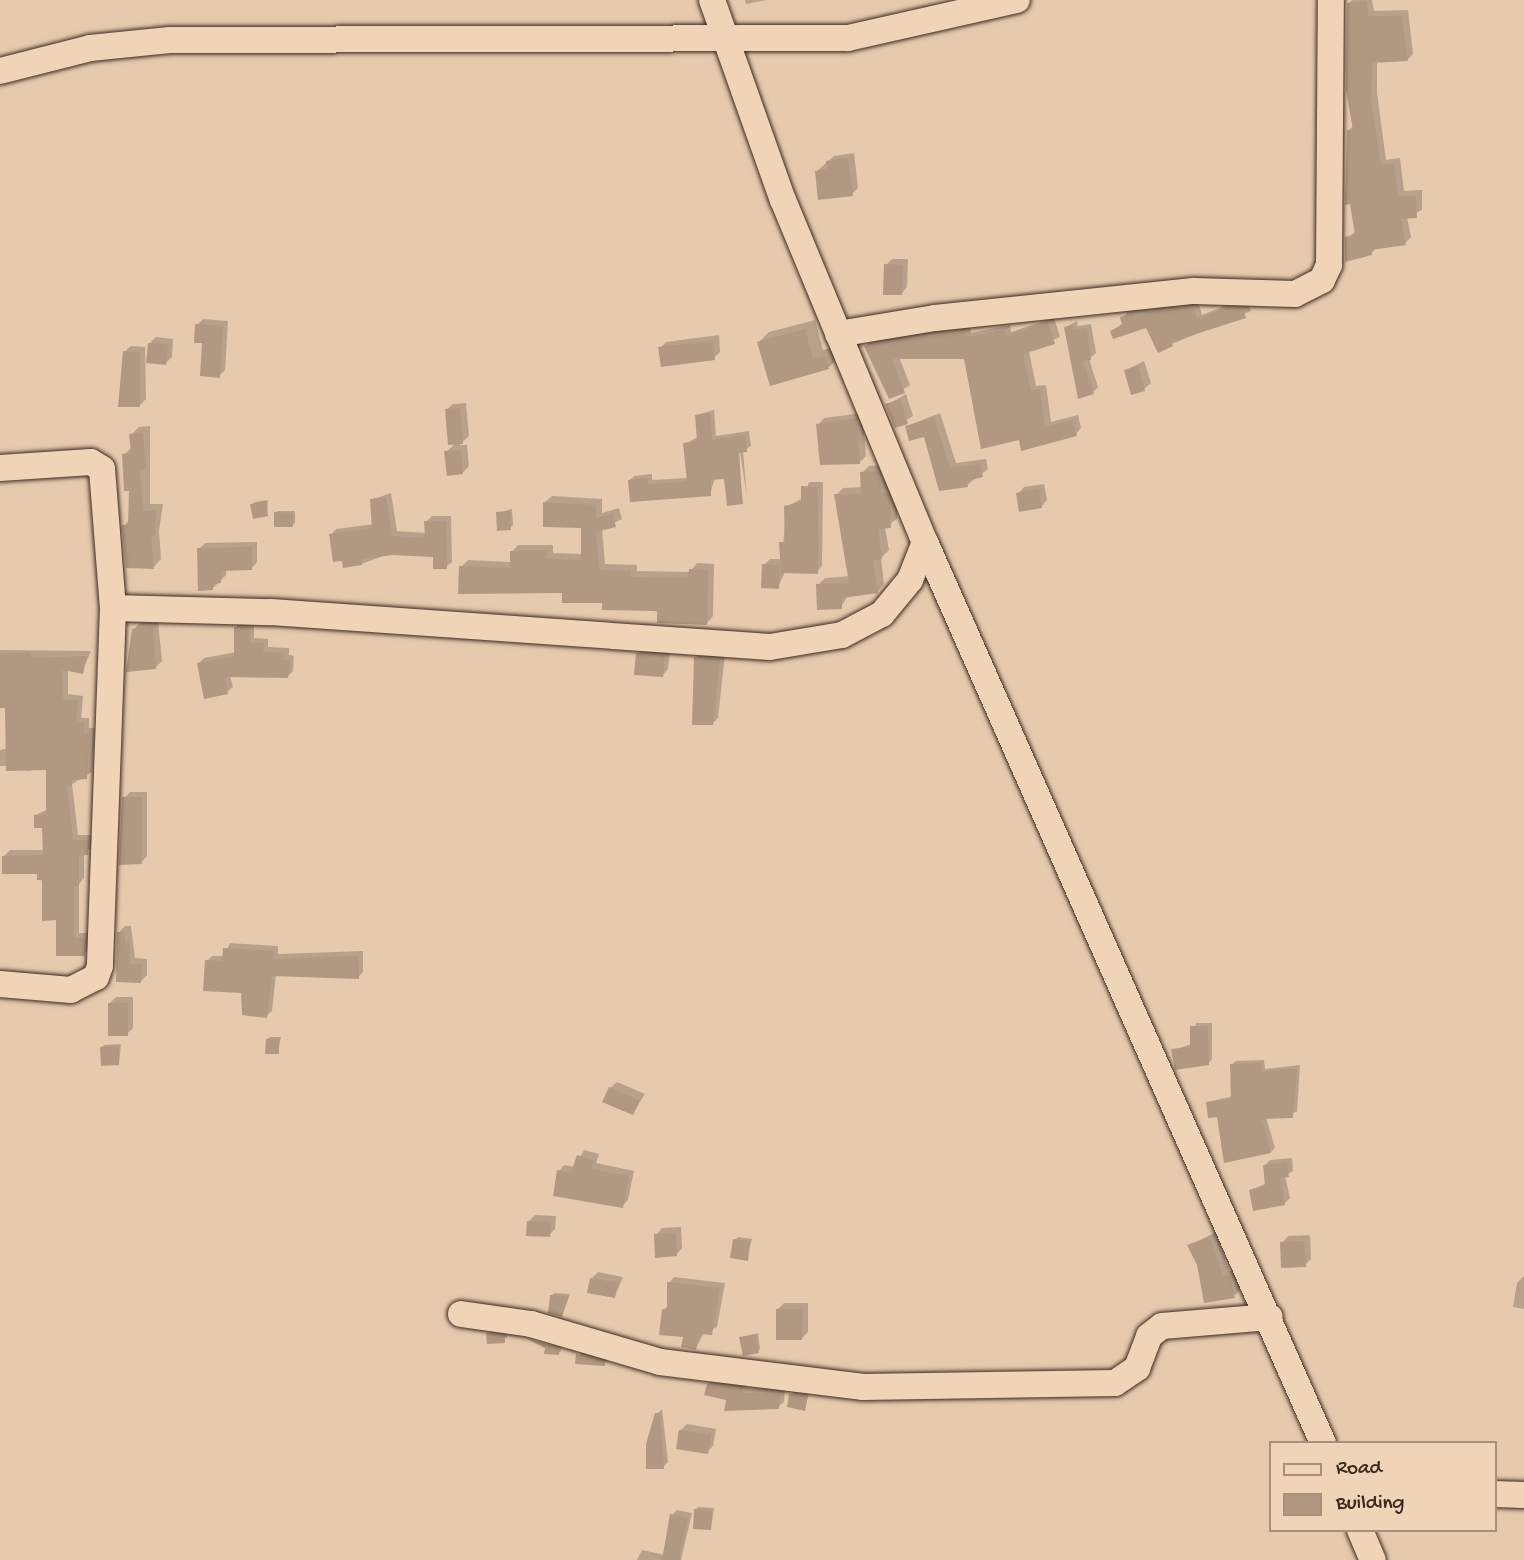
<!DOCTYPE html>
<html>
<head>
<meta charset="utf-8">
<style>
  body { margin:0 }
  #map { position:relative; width:1524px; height:1560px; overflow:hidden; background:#e5caae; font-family:"Gochi Hand",sans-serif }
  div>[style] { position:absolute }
  .shadow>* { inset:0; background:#0003 }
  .building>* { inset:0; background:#b19880 }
  .roads { filter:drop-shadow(0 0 2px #3b2a1e) drop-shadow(0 0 2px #3b2a1e) }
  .minor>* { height:26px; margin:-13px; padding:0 13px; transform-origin:13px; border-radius:13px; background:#f0d4b7 }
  span { translate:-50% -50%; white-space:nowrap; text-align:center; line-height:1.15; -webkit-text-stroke:6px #f0d4b7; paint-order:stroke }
  .legend { position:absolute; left:1269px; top:1441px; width:228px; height:91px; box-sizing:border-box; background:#f0d4b7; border:2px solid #a8907a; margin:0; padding:9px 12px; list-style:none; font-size:21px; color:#3b2a1e }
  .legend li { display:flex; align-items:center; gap:14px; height:35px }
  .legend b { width:35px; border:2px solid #a8907a }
</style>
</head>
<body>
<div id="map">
  <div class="shadow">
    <div style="clip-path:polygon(745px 0,767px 0,746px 4px)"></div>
    <div style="clip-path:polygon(1352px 0,1372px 0,1374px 11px,1408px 10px,1413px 54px,1407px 60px,1377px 61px,1377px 93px,1386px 160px,1400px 158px,1404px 191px,1422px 190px,1422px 210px,1407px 217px,1411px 237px,1405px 243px,1377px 247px,1371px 254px,1347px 238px,1356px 231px,1348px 131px,1354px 125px,1348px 4px)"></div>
    <div style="clip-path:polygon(854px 153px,858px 188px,852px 194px,817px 171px,834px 156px)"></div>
    <div style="clip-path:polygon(892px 259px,908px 259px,907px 287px,901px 294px,886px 265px)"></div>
    <div style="clip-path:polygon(1198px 302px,1202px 315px,1233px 303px,1248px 303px,1251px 311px,1172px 344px,1147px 326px,1112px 331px,1123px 323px,1127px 312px)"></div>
    <div style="clip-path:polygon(1054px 318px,1060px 337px,1029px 351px,1036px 386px,1046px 385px,1051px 422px,1078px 415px,1081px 428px,1076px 434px,1020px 438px,965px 357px,899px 357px,910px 385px,890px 397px,866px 346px,872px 341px,970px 326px,971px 333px,1010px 325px,1011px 332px)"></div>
    <div style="clip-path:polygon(203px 319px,228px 321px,225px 370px,219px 376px,197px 325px)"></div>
    <div style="clip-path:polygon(815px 320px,823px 350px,835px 347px,838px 358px,828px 368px,759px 342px,769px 332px)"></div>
    <div style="clip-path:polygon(1077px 321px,1078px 326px,1091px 324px,1096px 353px,1089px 359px,1098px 387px,1093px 392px,1066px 327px)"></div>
    <div style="clip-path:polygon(719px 335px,720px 352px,714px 358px,660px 348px,666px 342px)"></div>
    <div style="clip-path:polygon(156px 337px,173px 339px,172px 357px,166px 363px,150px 343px)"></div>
    <div style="clip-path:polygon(131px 346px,145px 347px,146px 399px,140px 405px,124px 352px)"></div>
    <div style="clip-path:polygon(1144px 361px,1151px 383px,1144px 389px,1126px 370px)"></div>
    <div style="clip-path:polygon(906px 394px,913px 416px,896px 426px,887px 405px)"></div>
    <div style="clip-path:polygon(466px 403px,469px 436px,459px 445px,467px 445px,469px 466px,462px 473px,446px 452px,456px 443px,446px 410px,453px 404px)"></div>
    <div style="clip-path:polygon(714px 410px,716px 436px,749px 431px,751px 446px,743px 451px,747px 498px,739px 444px,742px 503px,728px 504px,725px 477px,715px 478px,710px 494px,631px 500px,630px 480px,634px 476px,652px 474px,652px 480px,688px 478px,685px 444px,698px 437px,697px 415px)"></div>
    <div style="clip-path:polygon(862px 413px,866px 456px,860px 462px,818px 425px,824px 418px)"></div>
    <div style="clip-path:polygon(940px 413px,956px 463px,986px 459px,988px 469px,967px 485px,940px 489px,926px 435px,907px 426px)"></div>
    <div style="clip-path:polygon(150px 426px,150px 504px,163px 504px,159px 531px,161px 559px,154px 567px,124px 526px,130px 519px,131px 489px,124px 455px,132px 447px,131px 435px,139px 427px)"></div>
    <div style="clip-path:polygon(885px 465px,888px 487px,897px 491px,897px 519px,885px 527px,889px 550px,881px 558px,884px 584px,877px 592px,848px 595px,841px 607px,818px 585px,825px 578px,850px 576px,836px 495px,843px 488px,863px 487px,862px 473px,869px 466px)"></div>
    <div style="clip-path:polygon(809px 482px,823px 482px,822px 566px,817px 572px,785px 572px,778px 587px,764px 565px,770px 559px,782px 559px,786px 507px,803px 498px)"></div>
    <div style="clip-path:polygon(1044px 484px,1047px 500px,1041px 507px,1018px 494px,1024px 487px)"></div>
    <div style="clip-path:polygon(391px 493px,397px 531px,426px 533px,426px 522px,432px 516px,451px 516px,452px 562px,446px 567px,434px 556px,392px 553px,361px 564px,343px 559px,331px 535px,336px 529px,374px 524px,371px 500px)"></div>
    <div style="clip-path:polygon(552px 496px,602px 499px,602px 513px,619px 508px,622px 519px,602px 529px,605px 564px,637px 565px,637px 571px,690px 572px,697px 563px,714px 564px,713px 616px,707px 623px,461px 567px,468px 560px,512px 562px,512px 552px,518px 545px,553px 545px,553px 553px,582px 554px,582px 526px,545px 502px)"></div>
    <div style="clip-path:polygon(268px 500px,267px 515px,252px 505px,255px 502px)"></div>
    <div style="clip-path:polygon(512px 509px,513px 525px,510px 528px,497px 513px)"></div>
    <div style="clip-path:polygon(278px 511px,295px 511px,295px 523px,292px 525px,276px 513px)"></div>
    <div style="clip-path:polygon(257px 542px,257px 562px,251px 569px,226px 569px,226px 575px,213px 588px,199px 549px,205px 543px)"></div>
    <div style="clip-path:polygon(158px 621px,162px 661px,156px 667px,128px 670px,134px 629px,140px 623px)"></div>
    <div style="clip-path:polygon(241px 622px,254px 622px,254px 638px,268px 639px,268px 647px,289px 648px,289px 655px,294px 656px,293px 671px,288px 676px,230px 676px,233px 687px,227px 692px,199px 663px,204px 658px,236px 652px,235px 628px)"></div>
    <div style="clip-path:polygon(644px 648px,670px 650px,668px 669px,662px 676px,638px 654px)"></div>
    <div style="clip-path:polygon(0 650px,91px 651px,82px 672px,68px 669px,68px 694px,83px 696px,81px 718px,89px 718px,89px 728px,95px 728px,92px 772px,72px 784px,78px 835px,94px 835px,93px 847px,84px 853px,84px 878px,79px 884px,79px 933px,90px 933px,90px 948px,84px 954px,57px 919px,38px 872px,4px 856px,10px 850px,45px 850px,44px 827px,36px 815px,48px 809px,47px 768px,26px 771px,25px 765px,0 766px,0 750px,9px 748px,7px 706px,0 706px)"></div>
    <div style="clip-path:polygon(701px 653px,725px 654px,718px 718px,712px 724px,696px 658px)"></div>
    <div style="clip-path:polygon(130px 792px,147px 792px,147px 856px,141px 863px,124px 798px)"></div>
    <div style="clip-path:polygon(125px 926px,131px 926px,135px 958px,147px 959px,147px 975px,141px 981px,118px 981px,119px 932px)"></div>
    <div style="clip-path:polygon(230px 943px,278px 946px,278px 954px,363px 951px,363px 972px,358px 977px,276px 974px,272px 1011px,266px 1016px,207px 961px,212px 956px,224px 956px)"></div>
    <div style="clip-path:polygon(116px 997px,133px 997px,133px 1028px,127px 1034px,109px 1004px)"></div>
    <div style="clip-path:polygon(1196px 1023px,1212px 1023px,1212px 1059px,1208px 1064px,1173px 1050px,1192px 1044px)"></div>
    <div style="clip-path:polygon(270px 1037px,281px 1037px,278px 1052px,267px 1039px)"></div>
    <div style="clip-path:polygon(121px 1044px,119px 1063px,102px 1047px,104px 1045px)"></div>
    <div style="clip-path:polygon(1264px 1060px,1265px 1069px,1300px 1065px,1297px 1112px,1266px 1117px,1275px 1148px,1271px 1152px,1218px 1115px,1208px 1102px,1233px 1096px,1231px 1065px,1236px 1061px)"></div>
    <div style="clip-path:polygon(617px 1082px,645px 1094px,633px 1113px,610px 1088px)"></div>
    <div style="clip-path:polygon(584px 1150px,599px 1154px,596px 1163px,634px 1171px,628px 1200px,622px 1206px,559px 1171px,564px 1165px,575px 1167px)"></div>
    <div style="clip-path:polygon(1292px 1158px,1293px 1171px,1285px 1176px,1290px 1198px,1285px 1203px,1251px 1190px,1267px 1183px,1265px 1165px,1270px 1160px)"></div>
    <div style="clip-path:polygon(535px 1215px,556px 1216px,555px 1229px,549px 1235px,528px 1222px)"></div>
    <div style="clip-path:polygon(681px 1227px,682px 1248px,676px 1255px,656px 1235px,662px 1228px)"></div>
    <div style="clip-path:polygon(1216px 1232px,1229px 1271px,1236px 1270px,1240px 1290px,1234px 1296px,1199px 1265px,1190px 1245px)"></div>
    <div style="clip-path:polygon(1310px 1235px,1311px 1259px,1305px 1265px,1282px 1243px,1288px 1236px)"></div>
    <div style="clip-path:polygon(738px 1237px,752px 1239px,747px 1259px,735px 1240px)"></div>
    <div style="clip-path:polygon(598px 1272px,623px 1277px,615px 1296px,592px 1278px)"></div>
    <div style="clip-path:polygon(674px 1277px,725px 1283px,717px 1327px,704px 1333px,696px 1348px,663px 1310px,669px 1305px,669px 1283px)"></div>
    <div style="clip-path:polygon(1523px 1277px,1524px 1277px,1524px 1309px,1513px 1307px,1517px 1283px)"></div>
    <div style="clip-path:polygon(554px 1293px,570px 1294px,561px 1315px,551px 1296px)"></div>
    <div style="clip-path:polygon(784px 1303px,808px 1303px,808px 1332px,802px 1338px,778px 1309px)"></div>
    <div style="clip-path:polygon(490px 1332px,507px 1334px,507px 1338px,488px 1334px)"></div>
    <div style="clip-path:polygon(758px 1333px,760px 1349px,758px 1352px,741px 1338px)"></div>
    <div style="clip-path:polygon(531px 1341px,561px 1347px,561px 1351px,558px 1354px)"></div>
    <div style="clip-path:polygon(583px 1348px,610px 1358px,604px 1364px,577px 1362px)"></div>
    <div style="clip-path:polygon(714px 1379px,748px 1383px,747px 1388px,785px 1390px,784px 1402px,778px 1407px,726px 1409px,728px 1399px,708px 1384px)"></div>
    <div style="clip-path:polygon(794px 1392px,809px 1394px,804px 1409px,791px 1395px)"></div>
    <div style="clip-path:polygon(662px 1409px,668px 1462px,663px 1467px,657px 1414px)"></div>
    <div style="clip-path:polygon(687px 1424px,716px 1429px,713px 1446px,707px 1452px,680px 1431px)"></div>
    <div style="clip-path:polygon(698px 1507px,714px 1508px,711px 1528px,695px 1510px)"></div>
    <div style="clip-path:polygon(677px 1510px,692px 1513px,681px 1560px,637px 1560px,642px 1550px,665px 1555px,672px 1515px)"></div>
  </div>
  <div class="building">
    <div style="clip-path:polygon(1367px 1px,1368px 16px,1402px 16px,1408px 61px,1372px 63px,1371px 100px,1381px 165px,1394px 164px,1398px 196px,1416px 196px,1417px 218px,1401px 219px,1406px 245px,1371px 250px,1372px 255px,1345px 262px,1345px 237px,1355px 235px,1350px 204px,1345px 205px,1347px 130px,1353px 130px,1346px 90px,1347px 3px)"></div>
    <div style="clip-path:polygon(848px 158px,853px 196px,818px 200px,815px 171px,827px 169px,826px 161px)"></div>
    <div style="clip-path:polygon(884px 264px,903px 265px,902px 295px,883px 295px)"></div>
    <div style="clip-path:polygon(1193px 307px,1197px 319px,1227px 308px,1243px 308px,1246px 318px,1171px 342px,1173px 346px,1158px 353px,1146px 328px,1113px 339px,1110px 331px,1122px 325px,1120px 317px,1132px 313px,1137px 317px,1149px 312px)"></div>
    <div style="clip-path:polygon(1048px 322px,1055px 344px,1023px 354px,1031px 391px,1040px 389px,1045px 427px,1072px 420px,1077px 436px,1021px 451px,1019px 440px,981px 449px,964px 359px,892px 359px,905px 393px,889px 399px,864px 346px,965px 331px,966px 337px,1004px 330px,1006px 336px)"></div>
    <div style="clip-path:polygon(195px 324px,223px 326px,220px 378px,200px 376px,202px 343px,194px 343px)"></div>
    <div style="clip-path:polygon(1072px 325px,1073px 330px,1087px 328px,1091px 360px,1083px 361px,1094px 394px,1078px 399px,1064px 327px)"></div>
    <div style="clip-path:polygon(805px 329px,813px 359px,825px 356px,829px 369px,770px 386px,757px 342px)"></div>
    <div style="clip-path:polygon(713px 341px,715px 360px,661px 367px,658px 347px)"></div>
    <div style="clip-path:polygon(148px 343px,168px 344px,166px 365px,146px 363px)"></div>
    <div style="clip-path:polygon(123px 351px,140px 353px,140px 407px,118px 407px)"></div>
    <div style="clip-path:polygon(1138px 366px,1145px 391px,1131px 395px,1124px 370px)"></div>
    <div style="clip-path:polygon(900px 399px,908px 424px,895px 428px,885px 404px)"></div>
    <div style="clip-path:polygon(460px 408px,463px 444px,448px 445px,445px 409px)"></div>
    <div style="clip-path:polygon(710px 413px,712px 440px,745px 435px,747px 452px,738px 453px,743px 504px,727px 506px,724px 479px,711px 480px,711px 496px,630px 502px,628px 480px,648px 478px,648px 484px,687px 482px,683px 443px,697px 441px,695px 415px)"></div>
    <div style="clip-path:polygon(857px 418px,860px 464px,820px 465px,816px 424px)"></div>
    <div style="clip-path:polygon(934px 418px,950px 468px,980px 464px,983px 477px,967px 481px,968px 487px,939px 491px,924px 437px,909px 441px,905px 426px)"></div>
    <div style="clip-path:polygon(143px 433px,146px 469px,140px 470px,140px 474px,143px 511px,156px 511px,155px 536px,151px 537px,154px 569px,126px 568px,122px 525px,128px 525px,129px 491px,124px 491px,122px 454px,131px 453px,129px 434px)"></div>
    <div style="clip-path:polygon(461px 450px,463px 474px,447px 476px,444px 451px)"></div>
    <div style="clip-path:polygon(879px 471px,881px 493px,888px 493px,890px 499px,891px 528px,878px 529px,882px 559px,873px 560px,878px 593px,842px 598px,842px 609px,817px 610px,816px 584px,849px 583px,834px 494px,861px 494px,860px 472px)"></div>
    <div style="clip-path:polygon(801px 486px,818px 487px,818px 574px,781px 573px,779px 542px,785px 542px,784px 506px,801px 502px)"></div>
    <div style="clip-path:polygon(1039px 489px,1042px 508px,1019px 512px,1016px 493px)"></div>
    <div style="clip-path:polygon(386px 497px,392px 536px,425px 538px,424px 521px,446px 521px,447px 569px,433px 569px,433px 557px,392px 555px,361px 559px,362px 565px,343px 568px,342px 561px,333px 562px,329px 534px,372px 528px,370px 499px)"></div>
    <div style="clip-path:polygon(266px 501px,268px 516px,253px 519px,250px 504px)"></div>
    <div style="clip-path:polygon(543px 502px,596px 505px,596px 518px,613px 514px,616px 527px,596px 532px,599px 570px,631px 571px,631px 577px,688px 578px,689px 569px,708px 570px,707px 625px,657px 623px,657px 611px,602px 610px,602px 603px,562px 603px,562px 593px,458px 594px,459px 566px,510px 568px,510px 551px,547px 551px,547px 559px,581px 560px,581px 528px,543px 527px)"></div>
    <div style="clip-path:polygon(510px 511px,511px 530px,497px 531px,496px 512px)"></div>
    <div style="clip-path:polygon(274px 512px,293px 513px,293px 527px,274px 527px)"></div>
    <div style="clip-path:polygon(252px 547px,252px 570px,221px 571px,221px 583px,213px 584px,213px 590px,198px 591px,197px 548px)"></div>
    <div style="clip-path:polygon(762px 564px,780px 565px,779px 589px,761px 588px)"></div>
    <div style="clip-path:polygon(153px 627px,156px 669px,126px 672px,132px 629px)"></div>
    <div style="clip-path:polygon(234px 627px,249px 627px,250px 643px,264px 643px,263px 652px,284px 653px,284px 660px,290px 660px,288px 678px,225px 677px,228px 694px,204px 699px,197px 663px,234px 656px)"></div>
    <div style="clip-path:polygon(31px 652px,31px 658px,87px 656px,83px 674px,62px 670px,63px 699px,78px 701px,76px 723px,84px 723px,84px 733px,90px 733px,87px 779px,72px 780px,72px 786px,67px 786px,73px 840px,89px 840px,88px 855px,79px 855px,79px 886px,74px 886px,74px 938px,85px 938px,85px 956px,56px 956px,56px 920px,42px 921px,42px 880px,37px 880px,37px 874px,2px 874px,2px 856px,43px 855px,42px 828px,34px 828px,34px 815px,46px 814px,46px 770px,6px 771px,5px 708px,0 708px,0 654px)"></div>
    <div style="clip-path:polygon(636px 653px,665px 655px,663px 677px,634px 675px)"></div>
    <div style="clip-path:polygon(694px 657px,720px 659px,713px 725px,692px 725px)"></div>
    <div style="clip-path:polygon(122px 797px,142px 797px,142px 864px,119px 865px)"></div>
    <div style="clip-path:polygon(117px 932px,125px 932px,125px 943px,130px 943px,129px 964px,142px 964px,141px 983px,116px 982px)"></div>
    <div style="clip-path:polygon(223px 948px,274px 951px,273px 959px,358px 956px,359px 979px,272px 976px,267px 1018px,242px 1015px,241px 993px,203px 991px,205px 960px,222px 961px)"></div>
    <div style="clip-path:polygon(108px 1003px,128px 1003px,128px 1036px,108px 1036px)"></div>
    <div style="clip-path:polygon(1190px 1026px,1208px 1026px,1209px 1065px,1175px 1070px,1171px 1049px,1190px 1047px)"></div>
    <div style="clip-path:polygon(266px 1039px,279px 1039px,279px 1054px,265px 1054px)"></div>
    <div style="clip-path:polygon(119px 1046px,119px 1065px,101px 1066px,100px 1047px)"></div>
    <div style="clip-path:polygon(1261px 1063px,1262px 1072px,1297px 1068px,1293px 1118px,1262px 1119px,1271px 1153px,1224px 1163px,1217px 1117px,1208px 1118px,1206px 1102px,1231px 1099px,1230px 1064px)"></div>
    <div style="clip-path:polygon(609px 1087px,640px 1101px,633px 1115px,602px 1102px)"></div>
    <div style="clip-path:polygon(577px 1155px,594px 1160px,591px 1169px,629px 1176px,623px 1208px,553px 1196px,557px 1170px,571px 1173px)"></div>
    <div style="clip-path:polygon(1287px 1162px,1289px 1177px,1280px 1178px,1285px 1205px,1253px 1211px,1249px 1190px,1265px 1186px,1263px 1165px)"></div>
    <div style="clip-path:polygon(527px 1221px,551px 1222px,550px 1237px,526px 1236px)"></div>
    <div style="clip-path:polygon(676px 1233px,677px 1256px,655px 1258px,654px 1234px)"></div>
    <div style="clip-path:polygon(1210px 1237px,1223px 1276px,1230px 1275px,1235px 1298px,1204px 1303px,1197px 1265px,1187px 1245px)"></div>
    <div style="clip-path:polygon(733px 1239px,750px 1241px,748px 1261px,730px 1258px)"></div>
    <div style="clip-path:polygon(1304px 1241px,1306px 1267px,1281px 1268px,1280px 1242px)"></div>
    <div style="clip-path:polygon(590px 1278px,618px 1283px,615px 1298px,587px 1293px)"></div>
    <div style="clip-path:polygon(667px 1282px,720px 1288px,712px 1335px,700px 1334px,696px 1350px,681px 1347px,683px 1337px,659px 1335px,662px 1309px,667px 1310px)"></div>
    <div style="clip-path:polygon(550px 1295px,569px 1296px,562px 1317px,548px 1313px)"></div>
    <div style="clip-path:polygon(776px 1309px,803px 1309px,802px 1340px,776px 1340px)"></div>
    <div style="clip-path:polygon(486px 1333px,505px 1336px,505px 1343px,487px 1344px)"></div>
    <div style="clip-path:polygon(756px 1334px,759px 1353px,743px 1356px,739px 1337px)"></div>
    <div style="clip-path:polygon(528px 1339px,559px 1349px,559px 1355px,544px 1354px,545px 1348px)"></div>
    <div style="clip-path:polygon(576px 1354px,605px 1362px,605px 1366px,575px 1364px)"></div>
    <div style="clip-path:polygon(707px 1384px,743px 1388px,743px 1393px,780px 1394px,779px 1409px,724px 1411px,726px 1400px,704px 1395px)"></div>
    <div style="clip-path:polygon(789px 1394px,808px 1396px,805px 1411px,787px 1407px)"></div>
    <div style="clip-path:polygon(655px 1413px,660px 1413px,664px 1469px,646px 1469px,646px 1444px)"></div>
    <div style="clip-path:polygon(679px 1430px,711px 1435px,708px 1454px,676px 1449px)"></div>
    <div style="clip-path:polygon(694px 1509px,712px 1510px,711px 1530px,693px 1529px)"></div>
    <div style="clip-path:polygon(670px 1514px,688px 1518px,679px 1560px,662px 1560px)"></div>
  </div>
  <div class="roads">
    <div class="minor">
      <div style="left:712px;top:0;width:212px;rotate:70.5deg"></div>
      <div style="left:783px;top:200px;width:370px;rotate:67.5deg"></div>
      <div style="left:925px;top:542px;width:985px;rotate:66.17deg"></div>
      <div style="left:0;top:71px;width:93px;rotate:-14.3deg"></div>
      <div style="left:90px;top:48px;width:80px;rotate:-5.7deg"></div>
      <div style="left:170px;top:40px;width:678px;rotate:-0.17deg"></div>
      <div style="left:848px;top:38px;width:173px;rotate:-12.7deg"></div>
      <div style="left:838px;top:334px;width:98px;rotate:-9.4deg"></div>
      <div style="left:935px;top:318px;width:260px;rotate:-6deg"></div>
      <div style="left:1194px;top:291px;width:101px;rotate:1.7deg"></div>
      <div style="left:1295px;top:294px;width:30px;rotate:-27deg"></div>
      <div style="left:1322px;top:280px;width:17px;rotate:-65deg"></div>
      <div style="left:1329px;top:265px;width:265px;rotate:-89.6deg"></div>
      <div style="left:0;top:468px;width:91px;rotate:-3.8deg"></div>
      <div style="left:91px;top:462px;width:13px;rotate:32deg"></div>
      <div style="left:102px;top:469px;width:139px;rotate:85.5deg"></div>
      <div style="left:113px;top:608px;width:358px;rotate:92.1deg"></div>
      <div style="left:100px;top:966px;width:12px;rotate:110deg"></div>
      <div style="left:96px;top:977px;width:28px;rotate:153deg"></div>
      <div style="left:71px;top:990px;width:71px;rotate:-175.2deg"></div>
      <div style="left:113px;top:608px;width:158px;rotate:1.5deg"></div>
      <div style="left:271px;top:612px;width:500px;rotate:4.01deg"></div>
      <div style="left:770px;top:647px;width:73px;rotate:-9.5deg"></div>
      <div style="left:842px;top:635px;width:45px;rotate:-27.7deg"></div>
      <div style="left:882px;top:614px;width:44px;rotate:-50.5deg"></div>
      <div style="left:910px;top:580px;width:41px;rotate:-68.5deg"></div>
      <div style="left:461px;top:1314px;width:71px;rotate:8.1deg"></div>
      <div style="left:531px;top:1324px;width:134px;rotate:16.4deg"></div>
      <div style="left:660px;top:1362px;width:205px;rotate:7deg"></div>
      <div style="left:863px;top:1387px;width:252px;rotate:-0.9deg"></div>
      <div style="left:1115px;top:1383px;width:27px;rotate:-34deg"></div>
      <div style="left:1137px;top:1368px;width:34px;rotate:-69deg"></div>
      <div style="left:1149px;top:1336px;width:16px;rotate:-38deg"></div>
      <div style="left:1162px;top:1326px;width:108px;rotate:-4.8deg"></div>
      <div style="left:1494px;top:1494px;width:30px;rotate:2deg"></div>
      <div style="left:1360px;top:1530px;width:33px;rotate:67deg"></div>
    </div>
  </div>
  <ul class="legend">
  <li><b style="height:9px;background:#f0d4b7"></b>Road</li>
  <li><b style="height:19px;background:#b19880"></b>Building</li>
  </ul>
</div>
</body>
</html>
